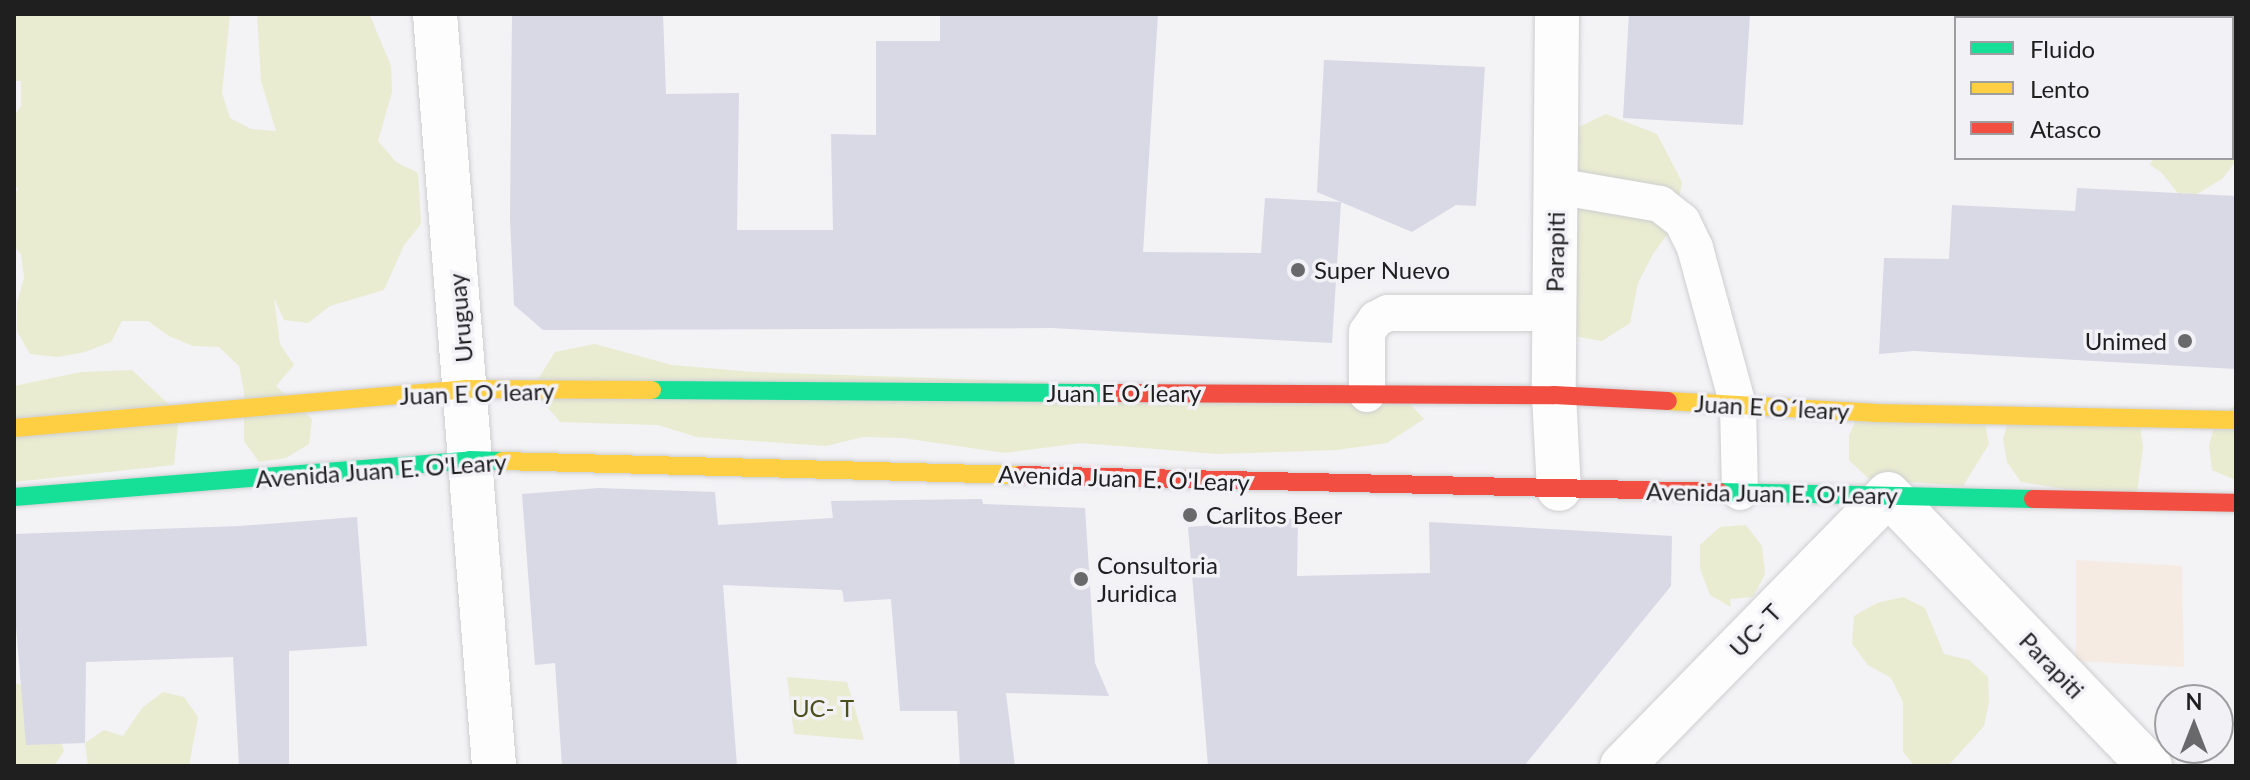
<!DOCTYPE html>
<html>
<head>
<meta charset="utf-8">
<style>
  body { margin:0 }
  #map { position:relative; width:2250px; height:780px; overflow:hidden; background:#f3f2f5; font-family:Lato,sans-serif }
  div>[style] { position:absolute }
  .commercial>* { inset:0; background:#f5ebe3 }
  .green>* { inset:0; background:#e9ecd1 }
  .building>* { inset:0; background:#d9d8e5 }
  .roads { filter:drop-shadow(0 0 2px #ceced0) drop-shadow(0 0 2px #ceced0) }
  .lane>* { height:36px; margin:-18px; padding:0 18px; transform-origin:18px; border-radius:18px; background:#fdfdfe }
  .street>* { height:44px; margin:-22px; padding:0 22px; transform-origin:22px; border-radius:22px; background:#fdfdfe }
  .fast>* { height:18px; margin:-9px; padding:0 9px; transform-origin:9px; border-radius:9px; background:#16e098 }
  .slow>* { height:18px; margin:-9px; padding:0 9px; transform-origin:9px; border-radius:9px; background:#ffcf43 }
  .jam>* { height:18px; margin:-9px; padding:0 9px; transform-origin:9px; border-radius:9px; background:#f24e42 }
  .dots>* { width:22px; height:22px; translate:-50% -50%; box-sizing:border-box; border:4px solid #f2f1f6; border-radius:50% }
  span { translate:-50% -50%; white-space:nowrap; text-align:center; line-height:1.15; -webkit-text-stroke:7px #f2f1f6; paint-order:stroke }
  .street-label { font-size:24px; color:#1f1f20 }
  .poi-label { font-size:24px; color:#1f1f20 }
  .left { translate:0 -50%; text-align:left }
  .right { translate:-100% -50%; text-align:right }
  .park-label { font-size:24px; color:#4c4f1c }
  .frame { position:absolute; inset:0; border:16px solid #1f1f20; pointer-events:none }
  .legend { position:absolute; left:1954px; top:16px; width:280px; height:144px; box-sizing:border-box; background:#f2f1f6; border:2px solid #9e9da0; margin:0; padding:10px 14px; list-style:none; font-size:24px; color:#1f1f20 }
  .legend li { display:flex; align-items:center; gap:16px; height:40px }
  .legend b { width:40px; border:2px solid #9e9da0 }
  .north { position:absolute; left:2154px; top:684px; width:80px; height:80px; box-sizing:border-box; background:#f2f1f6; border:2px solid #9e9da0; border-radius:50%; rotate:0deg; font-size:22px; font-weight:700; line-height:32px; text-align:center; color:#1f1f20 }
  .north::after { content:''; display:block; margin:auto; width:28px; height:36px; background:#69696b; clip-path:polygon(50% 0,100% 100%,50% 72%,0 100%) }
</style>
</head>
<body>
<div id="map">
  <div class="commercial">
    <div style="clip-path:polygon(2076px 560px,2182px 566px,2184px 667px,2076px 661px)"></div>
  </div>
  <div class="green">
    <div style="clip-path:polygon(14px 14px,230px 14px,222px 93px,230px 118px,251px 129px,276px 131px,261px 81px,257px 14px,368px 14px,371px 18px,391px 66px,392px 92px,378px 141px,396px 162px,418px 173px,421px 224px,404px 245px,384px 290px,330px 306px,308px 323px,284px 320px,274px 298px,280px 344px,294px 365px,276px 386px,312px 419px,309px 444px,286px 458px,259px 462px,244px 441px,244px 391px,239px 366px,219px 347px,193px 346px,169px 336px,148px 321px,122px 321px,111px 342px,85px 352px,58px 357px,30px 354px,17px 331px,17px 302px,24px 278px,21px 254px,14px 247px,14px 194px,18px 189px,14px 185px,14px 116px,21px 106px,21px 81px,14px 81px)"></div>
    <div style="clip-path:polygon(1606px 114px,1657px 134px,1682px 182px,1674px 225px,1653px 254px,1638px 283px,1630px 323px,1602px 341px,1579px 337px,1553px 322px,1556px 153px,1579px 127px)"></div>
    <div style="clip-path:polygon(2232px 125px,2236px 129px,2236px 161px,2222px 179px,2197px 194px,2178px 193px,2161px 172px,2150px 165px,2153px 158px,2232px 158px)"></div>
    <div style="clip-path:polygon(595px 344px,672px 365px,753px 372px,1401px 394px,1424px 419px,1387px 443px,1337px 450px,1218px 454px,1081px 443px,1005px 453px,903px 438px,863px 437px,826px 446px,697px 437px,658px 425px,560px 422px,532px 389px,555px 352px)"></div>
    <div style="clip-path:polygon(132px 370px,179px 414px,174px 465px,14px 482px,14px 386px,81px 372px)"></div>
    <div style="clip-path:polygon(2236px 404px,2236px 480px,2212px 470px,2209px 446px,2215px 423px)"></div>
    <div style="clip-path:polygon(1859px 412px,1984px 419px,1989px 444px,1963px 486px,1869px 479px,1849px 460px,1849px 436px)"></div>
    <div style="clip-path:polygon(2010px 414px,2140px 424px,2143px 448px,2136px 500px,2021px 482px,2007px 462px,2003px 439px)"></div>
    <div style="clip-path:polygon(1746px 525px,1762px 546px,1765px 574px,1753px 597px,1730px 599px,1731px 607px,1710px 595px,1700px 569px,1700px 545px,1720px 527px)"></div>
    <div style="clip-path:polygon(1903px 597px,1925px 608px,1944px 654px,1969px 660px,1988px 677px,1989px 701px,1984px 726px,1948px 766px,1915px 766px,1903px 752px,1903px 702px,1891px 678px,1868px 665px,1852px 644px,1854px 616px,1877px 603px)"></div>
    <div style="clip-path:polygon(787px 677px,847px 682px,864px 740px,794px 734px)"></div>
    <div style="clip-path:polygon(14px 683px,44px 689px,64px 751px,54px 766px,14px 766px)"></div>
    <div style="clip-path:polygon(163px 692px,184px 697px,198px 717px,189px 766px,88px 766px,85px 743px,104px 730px,123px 736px,142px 708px)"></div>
  </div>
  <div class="building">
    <div style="clip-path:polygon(512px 14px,663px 14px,666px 94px,739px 93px,737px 230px,833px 230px,831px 134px,876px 135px,876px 41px,940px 41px,940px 14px,1158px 14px,1143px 252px,1261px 253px,1265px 198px,1341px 202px,1332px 343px,1052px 328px,543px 330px,514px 305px,510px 219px)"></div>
    <div style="clip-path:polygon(1629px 14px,1750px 14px,1743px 125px,1623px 118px)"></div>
    <div style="clip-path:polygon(1324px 60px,1485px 67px,1476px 206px,1456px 205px,1412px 232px,1317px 192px)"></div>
    <div style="clip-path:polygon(2077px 188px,2236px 196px,2236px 369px,1914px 351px,1879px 354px,1884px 258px,1949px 259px,1952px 205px,2075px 211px)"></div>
    <div style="clip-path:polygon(599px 488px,715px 492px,718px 525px,833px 518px,831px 501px,982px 499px,983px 504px,1085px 508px,1095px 663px,1109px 696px,1006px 693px,1015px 766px,960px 766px,957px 711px,900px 711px,891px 599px,844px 602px,842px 590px,723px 585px,737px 766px,562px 766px,555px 663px,535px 665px,522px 494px)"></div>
    <div style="clip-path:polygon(357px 517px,367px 646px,289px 651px,289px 766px,239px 766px,233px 657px,86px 662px,85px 743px,26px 745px,14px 603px,14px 534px,240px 526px)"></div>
    <div style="clip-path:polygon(1298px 518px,1297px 576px,1430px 573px,1429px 522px,1672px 536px,1671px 586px,1524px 766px,1208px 766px,1188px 527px)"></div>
  </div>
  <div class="roads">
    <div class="lane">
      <div style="left:1556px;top:186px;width:106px;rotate:9.8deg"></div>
      <div style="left:1660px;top:204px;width:28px;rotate:38deg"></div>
      <div style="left:1682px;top:221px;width:30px;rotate:64deg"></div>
      <div style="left:1695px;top:248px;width:163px;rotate:74.7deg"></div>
      <div style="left:1738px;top:405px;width:87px;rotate:88.7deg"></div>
      <div style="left:1367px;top:394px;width:62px;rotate:-90deg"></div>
      <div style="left:1367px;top:332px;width:16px;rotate:-55deg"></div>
      <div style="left:1376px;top:319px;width:13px;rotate:-27deg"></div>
      <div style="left:1388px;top:313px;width:166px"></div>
    </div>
    <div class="street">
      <div style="left:435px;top:14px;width:754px;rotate:85.51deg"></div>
      <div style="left:1557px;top:14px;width:381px;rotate:90.5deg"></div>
      <div style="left:1554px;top:395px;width:94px;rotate:87deg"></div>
      <div style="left:1622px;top:766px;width:380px;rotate:-45.6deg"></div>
      <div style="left:1888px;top:494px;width:378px;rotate:46.1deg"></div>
    </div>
    <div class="fast">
      <div style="left:652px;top:390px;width:466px;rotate:0.4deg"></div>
      <div style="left:1720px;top:492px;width:313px;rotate:1.3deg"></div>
      <div style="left:14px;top:497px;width:457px;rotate:-4.6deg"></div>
      <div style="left:470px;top:460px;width:32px;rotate:2deg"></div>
    </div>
    <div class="slow">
      <div style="left:1668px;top:401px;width:206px;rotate:3.3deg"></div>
      <div style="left:1874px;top:413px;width:362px;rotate:1.1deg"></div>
      <div style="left:14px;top:428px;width:453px;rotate:-4.9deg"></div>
      <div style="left:465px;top:389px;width:187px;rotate:0.3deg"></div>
      <div style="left:502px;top:461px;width:518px;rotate:1.55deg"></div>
    </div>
    <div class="jam">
      <div style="left:1118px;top:393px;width:436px;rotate:0.3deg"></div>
      <div style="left:1554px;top:395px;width:114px;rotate:3deg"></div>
      <div style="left:1020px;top:475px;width:700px;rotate:1.39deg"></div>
      <div style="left:2033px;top:499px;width:203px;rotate:1.1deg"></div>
    </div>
  </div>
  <div class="dots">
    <div style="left:1298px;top:270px;background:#69696b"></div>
    <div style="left:2185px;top:341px;background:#69696b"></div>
    <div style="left:1190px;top:515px;background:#69696b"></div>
    <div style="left:1081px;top:579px;background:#69696b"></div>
  </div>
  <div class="street-label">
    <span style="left:1555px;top:252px;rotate:-89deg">Parapiti</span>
    <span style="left:460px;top:318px;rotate:-95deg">Uruguay</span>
    <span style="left:477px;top:393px;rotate:-2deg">Juan E O´leary</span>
    <span style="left:1124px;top:393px">Juan E O´leary</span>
    <span style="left:1772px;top:407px;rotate:3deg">Juan E O´leary</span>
    <span style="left:381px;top:470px;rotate:-4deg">Avenida Juan E. O'Leary</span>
    <span style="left:1124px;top:478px;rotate:2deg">Avenida Juan E. O'Leary</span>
    <span style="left:1772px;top:493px;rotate:1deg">Avenida Juan E. O'Leary</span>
    <span style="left:1755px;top:630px;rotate:-46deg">UC- T</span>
    <span style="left:2052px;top:665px;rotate:46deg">Parapiti</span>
  </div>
  <div class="poi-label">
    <span class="left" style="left:1314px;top:270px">Super Nuevo</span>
    <span class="right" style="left:2167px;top:341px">Unimed</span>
    <span class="left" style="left:1206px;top:515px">Carlitos Beer</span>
    <span class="left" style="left:1097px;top:579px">Consultoria<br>Juridica</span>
  </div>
  <div class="park-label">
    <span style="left:823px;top:708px">UC- T</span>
  </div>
  <div class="frame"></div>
  <ul class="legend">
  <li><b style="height:10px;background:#16e098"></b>Fluido</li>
  <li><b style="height:10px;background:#ffcf43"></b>Lento</li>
  <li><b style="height:10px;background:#f24e42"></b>Atasco</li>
  </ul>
  <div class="north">N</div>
</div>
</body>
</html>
